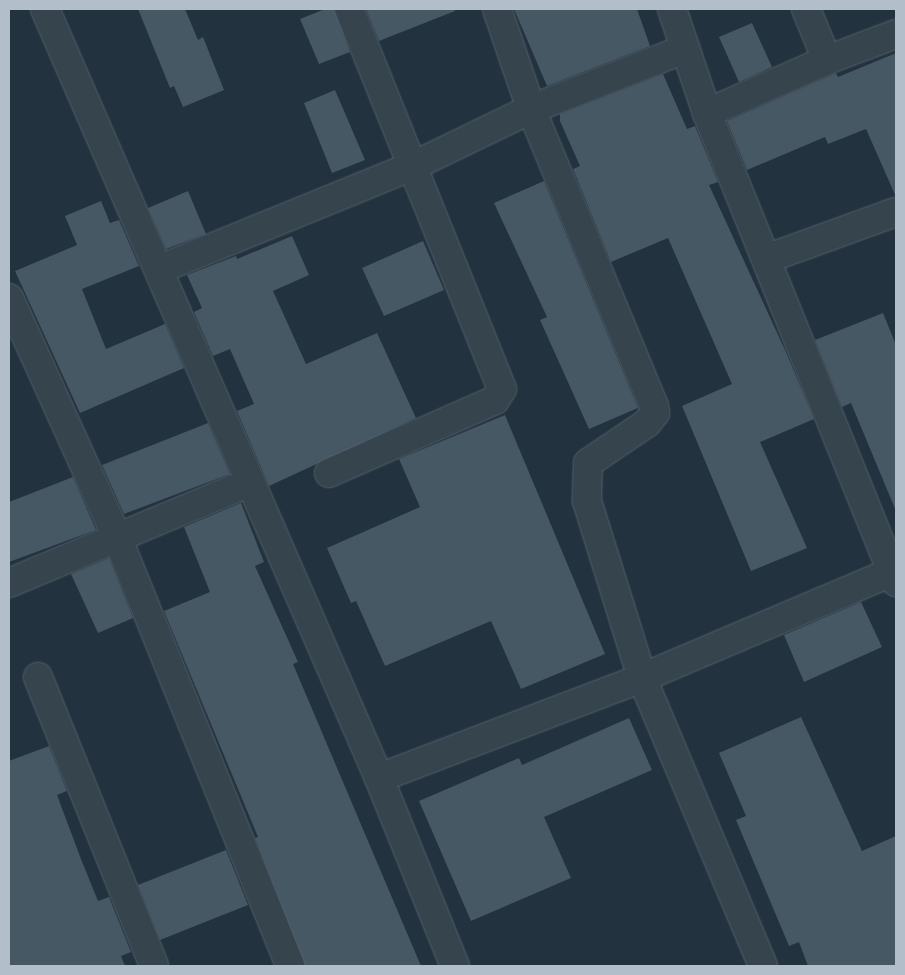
<!DOCTYPE html>
<html>
<head>
<meta charset="utf-8">
<style>
  body { margin:0 }
  #map { position:relative; width:905px; height:975px; overflow:hidden; background:#22323e; font-family:"Space Grotesk",sans-serif }
  div>[style] { position:absolute }
  .building>* { inset:0; background:#455864 }
  .roads { filter:drop-shadow(0 0 1px #54616c) drop-shadow(0 0 1px #54616c) }
  .minor>* { height:28px; margin:-14px; padding:0 14px; transform-origin:14px; border-radius:14px; background:#36444e }
  span { translate:-50% -50%; white-space:nowrap; text-align:center; line-height:1.15; -webkit-text-stroke:4.5px #1b2833; paint-order:stroke }
  .frame { position:absolute; inset:0; border:10px solid #b2bec9; pointer-events:none }
</style>
</head>
<body>
<div id="map">
  <div class="building">
    <div style="clip-path:polygon(138px 9px,185px 9px,198px 40px,203px 37px,224px 90px,183px 107px,174px 86px,170px 88px)"></div>
    <div style="clip-path:polygon(325px 9px,334px 9px,350px 52px,319px 64px,300px 19px)"></div>
    <div style="clip-path:polygon(366px 9px,454px 9px,455px 11px,379px 41px)"></div>
    <div style="clip-path:polygon(514px 9px,637px 9px,650px 46px,547px 86px)"></div>
    <div style="clip-path:polygon(752px 23px,772px 67px,739px 82px,719px 37px)"></div>
    <div style="clip-path:polygon(896px 53px,896px 197px,866px 129px,828px 144px,825px 137px,747px 170px,727px 121px,836px 73px,838px 77px)"></div>
    <div style="clip-path:polygon(663px 74px,687px 129px,695px 126px,718px 182px,709px 185px,786px 352px,814px 419px,760px 442px,807px 548px,751px 571px,682px 406px,732px 384px,668px 238px,611px 262px,573px 169px,580px 166px,560px 121px,560px 114px)"></div>
    <div style="clip-path:polygon(335px 90px,365px 160px,332px 173px,304px 103px)"></div>
    <div style="clip-path:polygon(544px 181px,638px 408px,589px 429px,540px 320px,547px 317px,494px 203px)"></div>
    <div style="clip-path:polygon(188px 191px,206px 234px,166px 249px,148px 208px)"></div>
    <div style="clip-path:polygon(101px 201px,110px 223px,119px 220px,139px 266px,82px 289px,106px 349px,165px 324px,184px 368px,80px 413px,15px 271px,77px 245px,65px 216px)"></div>
    <div style="clip-path:polygon(292px 236px,309px 275px,273px 291px,306px 364px,377px 333px,416px 418px,269px 486px,237px 411px,254px 404px,230px 349px,213px 356px,194px 312px,202px 308px,187px 275px,236px 256px,237px 259px)"></div>
    <div style="clip-path:polygon(423px 241px,444px 290px,384px 316px,362px 268px)"></div>
    <div style="clip-path:polygon(883px 313px,896px 345px,896px 511px,851px 403px,842px 407px,815px 340px)"></div>
    <div style="clip-path:polygon(505px 415px,605px 654px,521px 689px,491px 621px,385px 666px,356px 601px,351px 603px,327px 548px,420px 507px,399px 459px)"></div>
    <div style="clip-path:polygon(208px 423px,230px 474px,124px 514px,102px 465px)"></div>
    <div style="clip-path:polygon(73px 477px,96px 530px,9px 562px,9px 502px)"></div>
    <div style="clip-path:polygon(241px 503px,264px 562px,255px 566px,298px 662px,293px 664px,421px 966px,305px 966px,255px 838px,258px 837px,164px 611px,210px 592px,184px 527px)"></div>
    <div style="clip-path:polygon(109px 558px,133px 618px,98px 633px,71px 574px)"></div>
    <div style="clip-path:polygon(861px 602px,882px 647px,804px 682px,784px 635px)"></div>
    <div style="clip-path:polygon(801px 717px,862px 851px,896px 836px,896px 966px,808px 966px,799px 942px,789px 946px,736px 820px,746px 816px,719px 753px)"></div>
    <div style="clip-path:polygon(629px 718px,652px 770px,544px 817px,571px 878px,471px 921px,419px 801px,519px 758px,522px 765px)"></div>
    <div style="clip-path:polygon(49px 746px,67px 791px,57px 795px,81px 859px,98px 901px,109px 897px,131px 952px,121px 956px,125px 966px,9px 966px,9px 761px)"></div>
    <div style="clip-path:polygon(226px 850px,248px 905px,160px 940px,138px 885px)"></div>
  </div>
  <div class="roads">
    <div class="minor">
      <div style="left:45px;top:9px;width:838px;rotate:66.52deg"></div>
      <div style="left:379px;top:778px;width:203px;rotate:68deg"></div>
      <div style="left:497px;top:9px;width:106px;rotate:71.2deg"></div>
      <div style="left:531px;top:109px;width:321px;rotate:67.5deg"></div>
      <div style="left:654px;top:406px;width:7px;rotate:82deg"></div>
      <div style="left:655px;top:413px;width:13px;rotate:129deg"></div>
      <div style="left:647px;top:423px;width:71px;rotate:145.9deg"></div>
      <div style="left:588px;top:463px;width:38px;rotate:92deg"></div>
      <div style="left:587px;top:501px;width:185px;rotate:72.7deg"></div>
      <div style="left:642px;top:678px;width:312px;rotate:67.2deg"></div>
      <div style="left:672px;top:9px;width:110px;rotate:71.4deg"></div>
      <div style="left:707px;top:113px;width:506px;rotate:68.05deg"></div>
      <div style="left:806px;top:9px;width:55px;rotate:67.6deg"></div>
      <div style="left:707px;top:113px;width:131px;rotate:-23.8deg"></div>
      <div style="left:827px;top:60px;width:74px;rotate:-20.6deg"></div>
      <div style="left:766px;top:259px;width:138px;rotate:-19.9deg"></div>
      <div style="left:160px;top:269px;width:273px;rotate:-22.2deg"></div>
      <div style="left:413px;top:166px;width:131px;rotate:-25.8deg"></div>
      <div style="left:531px;top:109px;width:165px;rotate:-21.3deg"></div>
      <div style="left:9px;top:298px;width:262px;rotate:65.7deg"></div>
      <div style="left:117px;top:537px;width:463px;rotate:68deg"></div>
      <div style="left:329px;top:473px;width:181px;rotate:-23.7deg"></div>
      <div style="left:495px;top:400px;width:13px;rotate:-58deg"></div>
      <div style="left:502px;top:389px;width:410px;rotate:-111.9deg"></div>
      <div style="left:9px;top:583px;width:262px;rotate:-22.7deg"></div>
      <div style="left:38px;top:677px;width:311px;rotate:68.1deg"></div>
      <div style="left:379px;top:778px;width:281px;rotate:-20.8deg"></div>
      <div style="left:642px;top:678px;width:272px;rotate:-23deg"></div>
    </div>
  </div>
  <div class="frame"></div>
</div>
</body>
</html>
